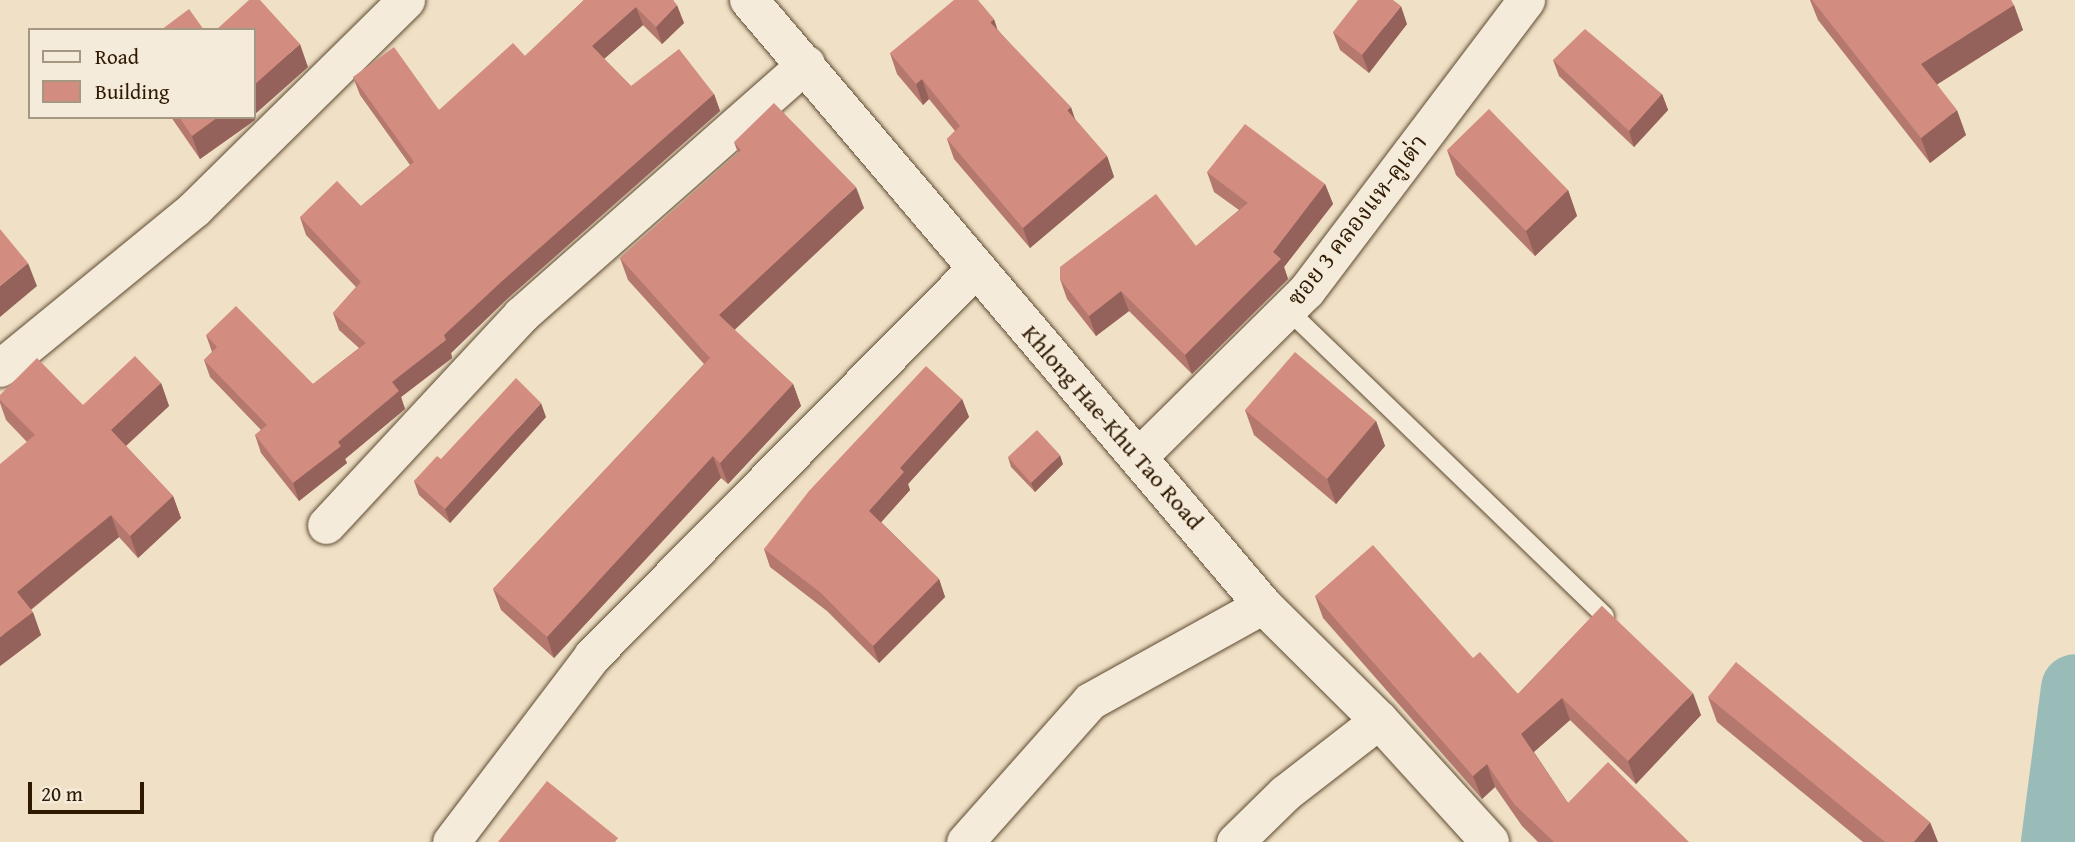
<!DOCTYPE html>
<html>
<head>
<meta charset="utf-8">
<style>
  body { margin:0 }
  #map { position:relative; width:2075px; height:842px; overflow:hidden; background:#efe0c6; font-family:"Gentium Book Plus","Noto Serif Thai",serif }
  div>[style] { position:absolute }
  .river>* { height:68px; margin:-34px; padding:0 34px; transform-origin:34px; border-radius:34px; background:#9abcb9 }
  .roads { filter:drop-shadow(0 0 2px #5f4b32) drop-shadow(0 0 2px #5f4b32) }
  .lane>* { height:18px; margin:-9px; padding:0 9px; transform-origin:9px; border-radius:9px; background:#f5ebda }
  .street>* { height:37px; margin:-18.5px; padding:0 18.5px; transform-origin:18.5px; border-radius:18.5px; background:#f5ebda }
  .secondary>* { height:38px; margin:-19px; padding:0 19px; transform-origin:19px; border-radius:19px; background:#f5ebda }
  .wall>* { inset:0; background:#b5786e }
  .shaded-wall>* { inset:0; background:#94625a }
  .building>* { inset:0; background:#d38c80 }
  span { translate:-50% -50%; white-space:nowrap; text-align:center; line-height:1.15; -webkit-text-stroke:5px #f5ebda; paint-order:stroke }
  .street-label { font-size:24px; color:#2f1901 }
  .legend { position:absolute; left:28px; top:28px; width:228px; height:91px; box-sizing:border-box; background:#f5ebda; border:2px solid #a69783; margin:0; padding:9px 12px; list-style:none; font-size:21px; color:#2f1901 }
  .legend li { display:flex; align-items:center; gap:14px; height:35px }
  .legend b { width:35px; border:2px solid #a69783 }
  .scale { position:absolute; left:28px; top:782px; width:116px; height:32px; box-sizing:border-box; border:4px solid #2f1901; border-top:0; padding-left:9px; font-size:21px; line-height:24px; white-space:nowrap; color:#2f1901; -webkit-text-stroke:5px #f5ebda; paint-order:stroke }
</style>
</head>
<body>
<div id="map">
  <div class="river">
    <div style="left:2055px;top:842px;width:155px;rotate:-82.6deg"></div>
  </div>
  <div class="roads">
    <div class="lane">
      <div style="left:1287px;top:309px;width:442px;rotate:44deg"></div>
    </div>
    <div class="street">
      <div style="left:0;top:368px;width:251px;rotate:-39.3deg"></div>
      <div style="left:194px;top:209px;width:298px;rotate:-44.6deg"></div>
      <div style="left:1140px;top:455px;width:233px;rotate:-44.7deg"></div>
      <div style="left:1306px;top:291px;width:365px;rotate:-52.9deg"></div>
      <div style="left:326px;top:525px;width:287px;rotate:-47.1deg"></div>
      <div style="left:521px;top:315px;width:380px;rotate:-41.4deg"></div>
      <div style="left:451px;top:842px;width:233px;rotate:-52.8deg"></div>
      <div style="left:592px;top:656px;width:544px;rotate:-45.3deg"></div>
      <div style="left:965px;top:842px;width:188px;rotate:-48.4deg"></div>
      <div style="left:1090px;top:701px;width:198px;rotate:-29deg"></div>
      <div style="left:1235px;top:842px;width:70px;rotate:-44.4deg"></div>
      <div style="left:1285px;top:793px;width:119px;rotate:-37.8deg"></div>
    </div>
    <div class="secondary">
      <div style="left:749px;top:0;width:794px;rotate:49.65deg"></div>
      <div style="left:1263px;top:605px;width:163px;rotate:44.8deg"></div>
      <div style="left:1379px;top:720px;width:165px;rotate:47.7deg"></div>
    </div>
  </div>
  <div class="wall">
    <div style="clip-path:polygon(584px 0,673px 0,684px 23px,662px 44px,643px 25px,604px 59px,631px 86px,714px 94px,720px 111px,507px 299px,451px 353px,452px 358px,401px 397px,405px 409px,345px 459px,347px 463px,299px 501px,261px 453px,255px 435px,261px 430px,210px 377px,204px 360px,212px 352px,206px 335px,313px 384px,359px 348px,339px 330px,333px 313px,356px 287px,306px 235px,300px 217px,361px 206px,410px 165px,360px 95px,353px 77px,439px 110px,525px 56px)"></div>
    <div style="clip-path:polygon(1810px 0,2011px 0,2023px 30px,1937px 84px,1966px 135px,1930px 163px,1818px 20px)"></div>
    <div style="clip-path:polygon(1407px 24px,1369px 73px,1340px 50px,1333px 32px)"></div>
    <div style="clip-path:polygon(254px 30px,308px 67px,255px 114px,255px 120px,200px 159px,171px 117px,254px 117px)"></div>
    <div style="clip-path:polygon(998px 30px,1107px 156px,1114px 177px,1030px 248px,954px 159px,947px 139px,955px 131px,929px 99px,923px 105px,897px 74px,890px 53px)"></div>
    <div style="clip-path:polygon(1553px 60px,1662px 94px,1668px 110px,1634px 147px,1559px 76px)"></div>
    <div style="clip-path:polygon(734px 142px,864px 208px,734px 330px,793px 384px,801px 406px,728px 484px,721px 478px,554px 658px,501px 610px,493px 589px,704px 364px,628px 280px,620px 258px,738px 153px)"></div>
    <div style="clip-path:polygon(1447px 150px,1568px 190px,1577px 216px,1535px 256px,1456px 175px)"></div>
    <div style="clip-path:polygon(1207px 172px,1325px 184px,1333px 204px,1284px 267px,1288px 279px,1192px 374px,1129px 311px,1096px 336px,1067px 299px,1060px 279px,1196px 246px,1239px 210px,1214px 192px)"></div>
    <div style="clip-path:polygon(161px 383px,169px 406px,126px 446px,173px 496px,181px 518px,138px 558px,119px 537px,31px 610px,41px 635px,0 666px,27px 442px,6px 420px,0 403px,0 395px,83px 405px)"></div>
    <div style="clip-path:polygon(962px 399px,969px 417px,908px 484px,910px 490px,881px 522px,939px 579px,945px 597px,879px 663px,827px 611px,770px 567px,764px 549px)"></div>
    <div style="clip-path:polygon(1245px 410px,1376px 421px,1385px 446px,1336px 504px,1254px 435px)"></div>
    <div style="clip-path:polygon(546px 417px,450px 523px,419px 495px,414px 481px,441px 459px)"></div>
    <div style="clip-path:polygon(1008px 457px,1063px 464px,1035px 492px,1011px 467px)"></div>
    <div style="clip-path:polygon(1315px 596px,1473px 658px,1518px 694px,1602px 606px,1701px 715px,1636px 784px,1570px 720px,1534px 752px,1568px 803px,1689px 842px,1538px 842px,1522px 826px,1495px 787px,1482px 799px,1323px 618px)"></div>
    <div style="clip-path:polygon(1708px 697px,1938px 842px,1863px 842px,1717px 722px)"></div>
  </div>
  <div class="shaded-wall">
    <div style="clip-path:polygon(677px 5px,684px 23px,662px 44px,656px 27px)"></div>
    <div style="clip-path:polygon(2014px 5px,2023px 30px,1930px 89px,1921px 64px)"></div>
    <div style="clip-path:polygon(1401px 6px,1407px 24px,1369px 73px,1362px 55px)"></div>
    <div style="clip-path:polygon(636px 7px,643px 25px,598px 64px,592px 46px)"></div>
    <div style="clip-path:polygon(994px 19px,1001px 40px,990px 22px)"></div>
    <div style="clip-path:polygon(300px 44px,308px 67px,255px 114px,255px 120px,200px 159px,192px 136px,218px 117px,254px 117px,254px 85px)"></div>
    <div style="clip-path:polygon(922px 79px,929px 99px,923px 105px,916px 84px)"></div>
    <div style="clip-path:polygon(714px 94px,720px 111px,507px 299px,451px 353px,452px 358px,401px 397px,405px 409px,345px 459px,347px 463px,299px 501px,293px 483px,392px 382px,444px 335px,501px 282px)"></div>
    <div style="clip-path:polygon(1662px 94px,1668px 110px,1634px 147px,1629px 131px)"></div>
    <div style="clip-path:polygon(1071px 107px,1078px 128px,1067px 110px)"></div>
    <div style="clip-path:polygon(1957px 110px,1966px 135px,1930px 163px,1921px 138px)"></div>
    <div style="clip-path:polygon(1107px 156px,1114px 177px,1030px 248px,1023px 228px)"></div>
    <div style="clip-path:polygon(1325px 184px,1333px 204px,1284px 267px,1288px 279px,1192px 374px,1185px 355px,1273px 252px)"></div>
    <div style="clip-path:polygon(856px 187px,864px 208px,727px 337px,719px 315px)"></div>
    <div style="clip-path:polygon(1568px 190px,1577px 216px,1535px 256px,1526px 231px)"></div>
    <div style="clip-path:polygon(28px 263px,37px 286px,0 317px,0 286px)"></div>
    <div style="clip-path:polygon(1121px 291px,1129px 311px,1096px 336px,1089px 316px)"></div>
    <div style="clip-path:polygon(161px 383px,169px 406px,119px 452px,111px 430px)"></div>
    <div style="clip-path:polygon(793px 384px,801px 406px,728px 484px,720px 463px)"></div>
    <div style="clip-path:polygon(962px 399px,969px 417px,908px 484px,910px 490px,876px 528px,869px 511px,900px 468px)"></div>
    <div style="clip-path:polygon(541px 403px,546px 417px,450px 523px,445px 509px)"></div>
    <div style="clip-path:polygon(1376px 421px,1385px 446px,1336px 504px,1327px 479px)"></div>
    <div style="clip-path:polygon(1060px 455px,1063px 464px,1035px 492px,1031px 483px)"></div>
    <div style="clip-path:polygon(713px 456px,721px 478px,554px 658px,547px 637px)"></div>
    <div style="clip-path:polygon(173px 496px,181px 518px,138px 558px,130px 536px)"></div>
    <div style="clip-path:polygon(111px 515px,119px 537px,25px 614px,17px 592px)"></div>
    <div style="clip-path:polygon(939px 579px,945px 597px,879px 663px,873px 646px)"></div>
    <div style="clip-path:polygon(33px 612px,41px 635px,0 666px,0 637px)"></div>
    <div style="clip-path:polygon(1693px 693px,1701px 715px,1636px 784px,1628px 761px)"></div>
    <div style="clip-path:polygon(1562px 698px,1570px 720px,1529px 756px,1521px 734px)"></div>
    <div style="clip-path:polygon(1487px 764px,1495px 787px,1482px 799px,1473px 776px)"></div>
    <div style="clip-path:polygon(1930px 822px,1938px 842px,1914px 842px)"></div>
  </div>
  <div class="building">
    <div style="clip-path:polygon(249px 0,260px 0,300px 44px,254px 85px,254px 30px,216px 30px)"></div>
    <div style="clip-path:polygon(584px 0,673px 0,677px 5px,656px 27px,636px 7px,592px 46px,631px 86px,679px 49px,714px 94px,501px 282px,444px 335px,446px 340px,392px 382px,399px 391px,338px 442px,341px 446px,293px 483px,255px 435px,267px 425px,204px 360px,217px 347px,206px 335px,236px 306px,313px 384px,366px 343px,333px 313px,361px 282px,300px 217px,337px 181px,361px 206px,414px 162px,353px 77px,394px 47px,439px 110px,513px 43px,525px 56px)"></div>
    <div style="clip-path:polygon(954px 0,978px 0,994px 19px,990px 22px,1071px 107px,1067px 110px,1107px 156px,1023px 228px,947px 139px,960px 126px,922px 79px,916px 84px,890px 53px)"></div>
    <div style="clip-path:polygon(1358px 0,1393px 0,1401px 6px,1362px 55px,1333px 32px)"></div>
    <div style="clip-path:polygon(1812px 0,2011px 0,2014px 5px,1921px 64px,1957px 110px,1921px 138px)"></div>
    <div style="clip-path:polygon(189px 9px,204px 30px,161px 30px)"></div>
    <div style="clip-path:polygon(1585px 29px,1662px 94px,1629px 131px,1553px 60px)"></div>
    <div style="clip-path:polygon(774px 103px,856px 187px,719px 315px,793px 384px,720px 463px,713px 456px,547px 637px,493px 589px,710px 358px,620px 258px,741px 150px,734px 142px)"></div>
    <div style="clip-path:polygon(1489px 109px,1568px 190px,1526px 231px,1447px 150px)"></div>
    <div style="clip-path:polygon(179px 117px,218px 117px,192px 136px)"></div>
    <div style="clip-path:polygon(1245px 124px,1325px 184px,1273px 252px,1281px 259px,1185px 355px,1121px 291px,1089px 316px,1060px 279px,1060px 267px,1156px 194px,1196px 246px,1248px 203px,1207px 172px)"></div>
    <div style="clip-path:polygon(0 229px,28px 263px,0 286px)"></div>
    <div style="clip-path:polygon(1295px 352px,1376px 421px,1327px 479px,1245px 410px)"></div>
    <div style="clip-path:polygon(135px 356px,161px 383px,111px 430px,173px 496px,130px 536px,111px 515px,17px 592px,33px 612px,0 637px,0 464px,35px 435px,0 400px,0 395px,37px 358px,83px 405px)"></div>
    <div style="clip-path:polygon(926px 366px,962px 399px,900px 468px,904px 472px,869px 511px,939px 579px,873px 646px,821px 593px,764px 549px,809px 491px)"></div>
    <div style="clip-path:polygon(516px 378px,541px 403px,445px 509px,414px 481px,437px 456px,441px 459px)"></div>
    <div style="clip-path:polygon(1037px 430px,1060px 455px,1031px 483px,1008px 457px)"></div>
    <div style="clip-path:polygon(1373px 545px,1473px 658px,1480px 652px,1518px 694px,1602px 606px,1693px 693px,1628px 761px,1562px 698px,1521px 734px,1568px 803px,1608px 762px,1689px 842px,1554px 842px,1514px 804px,1487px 764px,1473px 776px,1315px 596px)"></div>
    <div style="clip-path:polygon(1736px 662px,1930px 822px,1914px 842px,1885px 842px,1708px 697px)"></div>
    <div style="clip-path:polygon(547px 781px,618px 838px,615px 842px,498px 842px)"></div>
  </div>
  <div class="street-label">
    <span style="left:1357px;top:220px;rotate:-52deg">ซอย 3 คลองแห-คูเต่า</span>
    <span style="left:1113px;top:427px;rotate:49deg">Khlong Hae-Khu Tao Road</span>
  </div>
  <ul class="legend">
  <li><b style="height:9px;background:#f5ebda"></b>Road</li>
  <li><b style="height:19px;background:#d38c80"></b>Building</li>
  </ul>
  <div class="scale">20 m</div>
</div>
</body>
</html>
